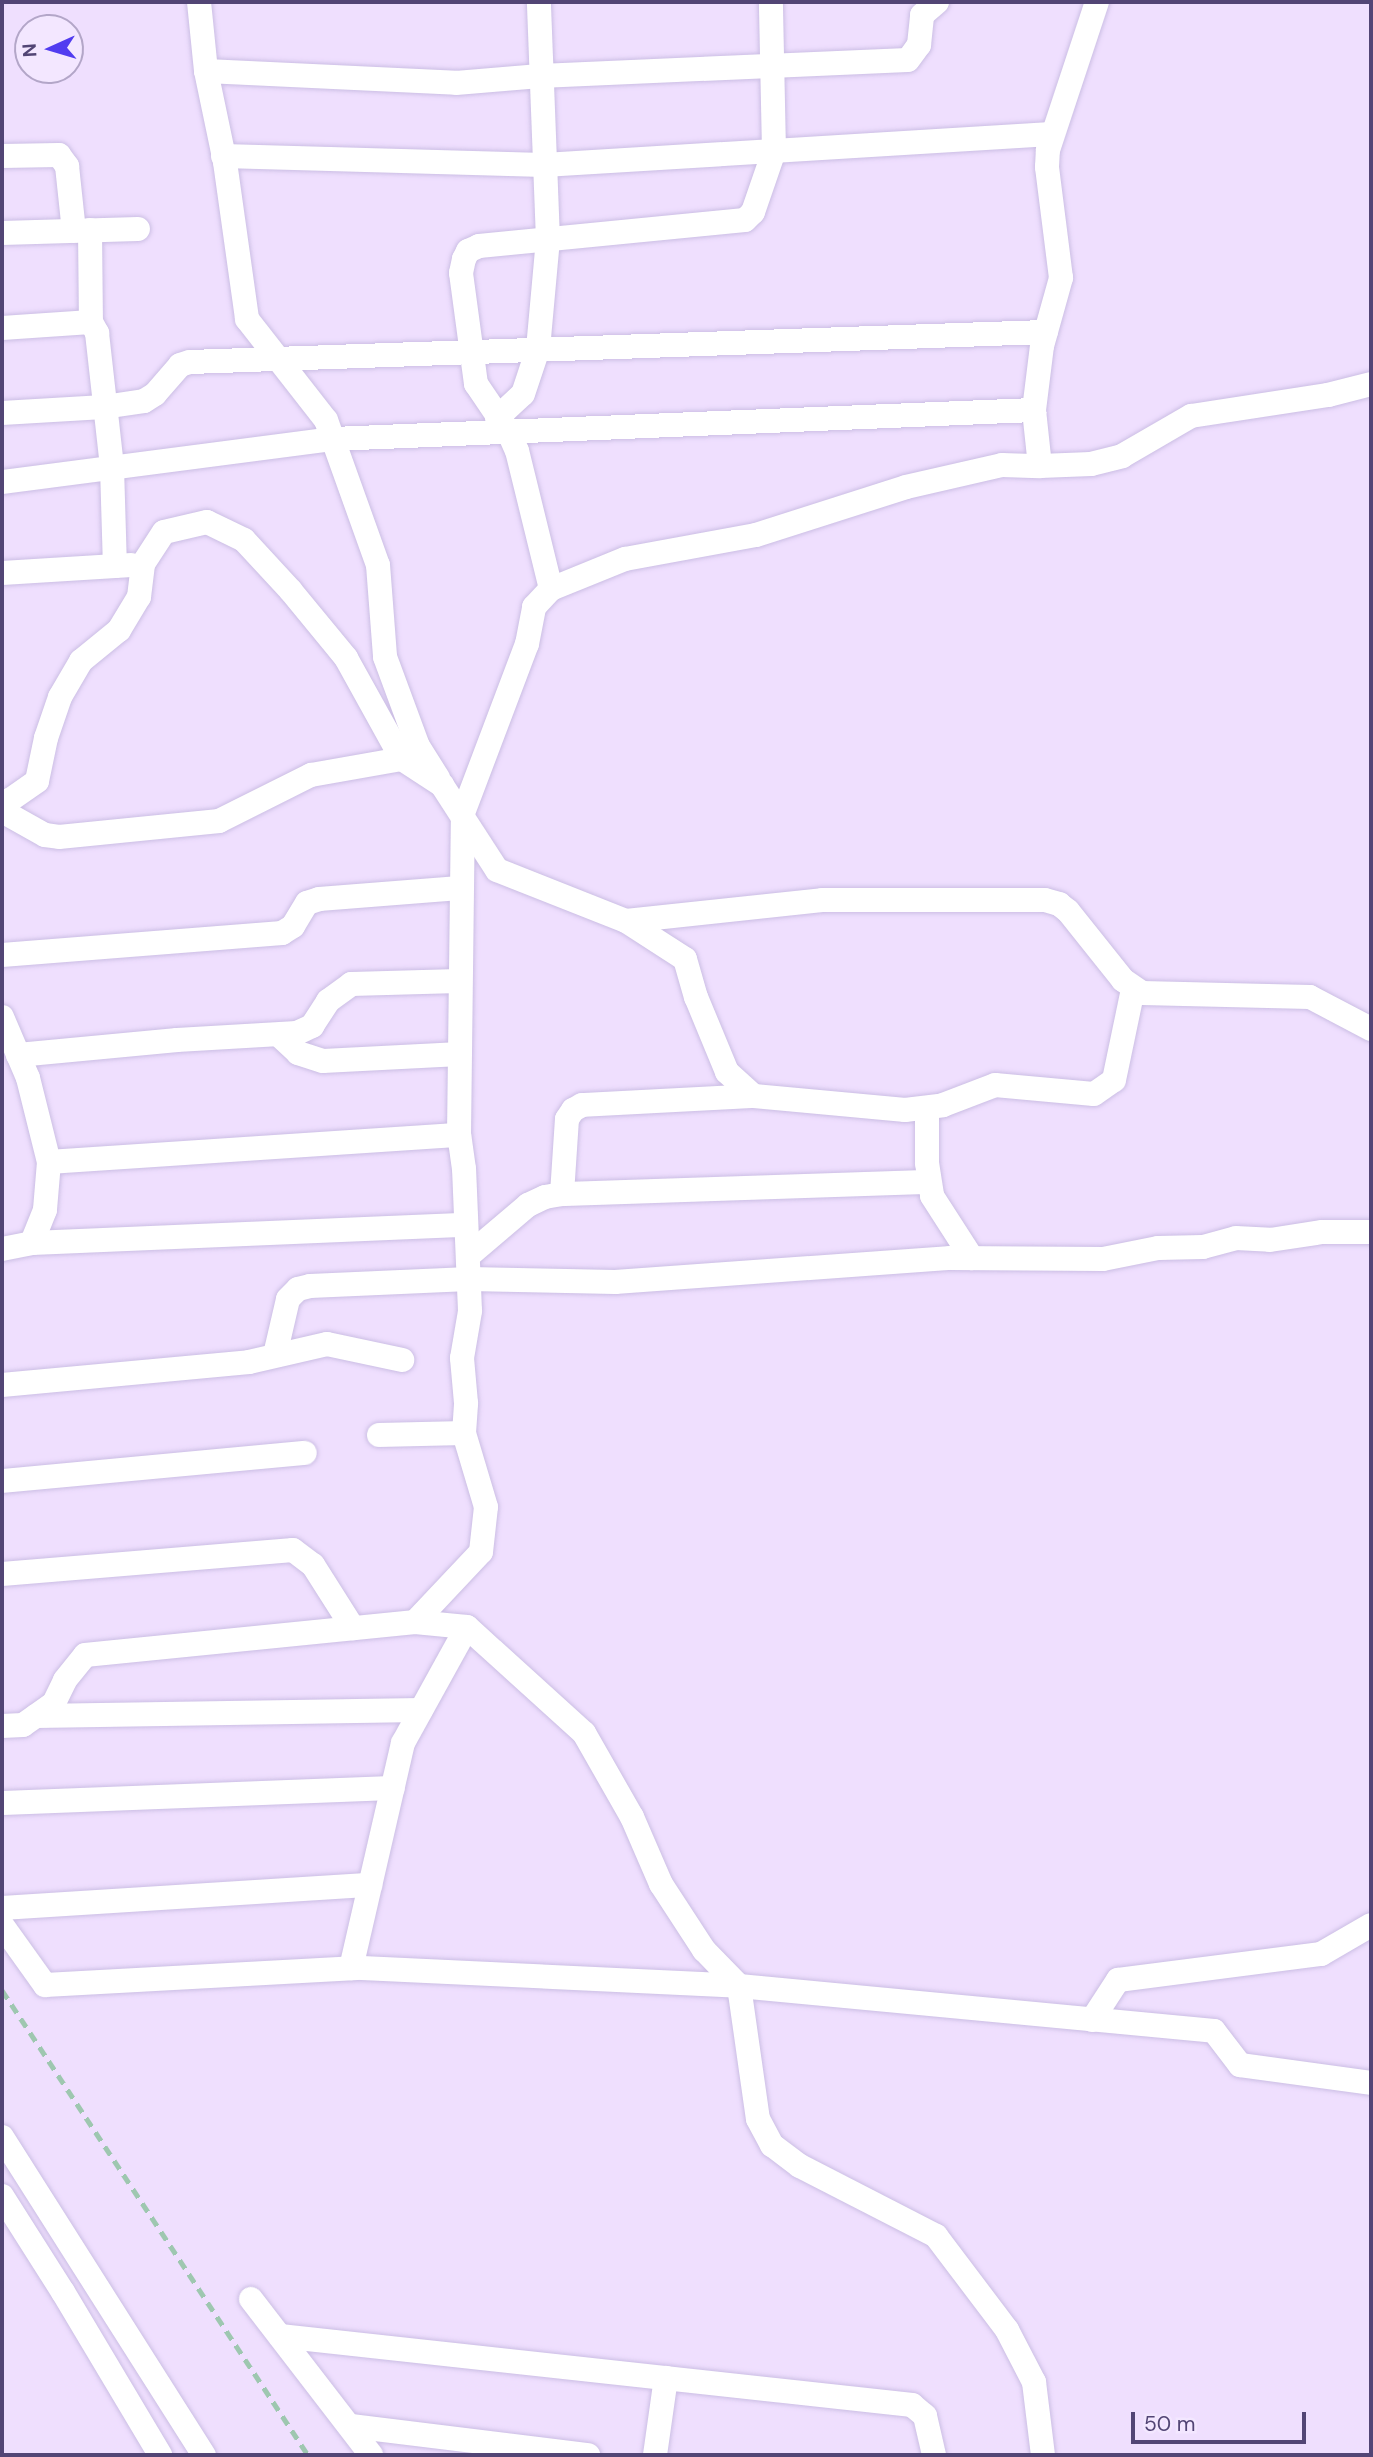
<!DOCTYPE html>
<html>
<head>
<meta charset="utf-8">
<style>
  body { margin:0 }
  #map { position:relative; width:1373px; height:2457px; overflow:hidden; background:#efdffe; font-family:"DM Sans",sans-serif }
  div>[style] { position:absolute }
  .roads { filter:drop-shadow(0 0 2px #cbbee4) drop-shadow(0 0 2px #cbbee4) }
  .minor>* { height:24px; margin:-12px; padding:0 12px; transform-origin:12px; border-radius:12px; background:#fff }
  .rail>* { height:5px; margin-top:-2.5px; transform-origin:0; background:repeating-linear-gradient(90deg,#9ec7b0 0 10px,transparent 0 17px) }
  span { translate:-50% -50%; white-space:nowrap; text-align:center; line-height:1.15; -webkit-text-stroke:5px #f3e7ff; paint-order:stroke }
  .frame { position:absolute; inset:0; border:4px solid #524575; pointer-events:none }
  .north { position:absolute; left:14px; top:14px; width:70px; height:70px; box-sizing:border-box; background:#f3e7ff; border:2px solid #b3a6c8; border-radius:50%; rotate:266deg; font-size:19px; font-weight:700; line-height:28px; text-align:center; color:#524575 }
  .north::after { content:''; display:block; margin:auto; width:24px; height:32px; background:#513cf0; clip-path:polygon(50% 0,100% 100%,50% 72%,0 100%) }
  .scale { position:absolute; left:1131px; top:2412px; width:175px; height:32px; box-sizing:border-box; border:4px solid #524575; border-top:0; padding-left:9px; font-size:21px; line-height:24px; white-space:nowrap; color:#524575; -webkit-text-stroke:5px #f3e7ff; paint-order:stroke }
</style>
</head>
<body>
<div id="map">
  <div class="roads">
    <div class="minor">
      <div style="left:199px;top:2px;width:69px;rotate:84.2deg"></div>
      <div style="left:206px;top:71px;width:93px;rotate:78.2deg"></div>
      <div style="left:225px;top:162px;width:159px;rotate:82deg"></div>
      <div style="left:247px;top:319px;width:128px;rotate:52deg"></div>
      <div style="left:326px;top:420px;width:154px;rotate:70.3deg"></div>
      <div style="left:378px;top:565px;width:92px;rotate:85.6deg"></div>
      <div style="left:385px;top:657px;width:95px;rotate:69.7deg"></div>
      <div style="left:418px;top:746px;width:38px;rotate:58deg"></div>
      <div style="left:206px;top:71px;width:250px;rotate:2.7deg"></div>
      <div style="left:456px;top:83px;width:84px;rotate:-4.8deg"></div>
      <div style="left:540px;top:76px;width:368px;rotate:-2.5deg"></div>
      <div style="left:908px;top:60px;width:19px;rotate:-54deg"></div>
      <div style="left:919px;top:45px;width:30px;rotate:-84deg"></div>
      <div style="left:922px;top:15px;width:20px;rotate:-41deg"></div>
      <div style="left:2px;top:156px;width:57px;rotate:-1deg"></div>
      <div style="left:59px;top:155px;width:14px;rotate:54deg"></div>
      <div style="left:67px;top:166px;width:65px;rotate:83.9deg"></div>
      <div style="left:223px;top:156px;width:321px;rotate:1.6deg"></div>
      <div style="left:544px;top:165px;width:508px;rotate:-3.5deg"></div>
      <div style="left:90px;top:230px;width:92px;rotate:89.4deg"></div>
      <div style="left:2px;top:233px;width:136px;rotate:-1.7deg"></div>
      <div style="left:2px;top:328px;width:89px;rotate:-3.9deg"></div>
      <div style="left:91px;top:322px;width:13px;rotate:61deg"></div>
      <div style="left:97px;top:333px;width:135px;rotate:83.6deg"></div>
      <div style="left:112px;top:467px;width:99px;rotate:88.3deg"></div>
      <div style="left:1034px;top:410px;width:64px;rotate:-82.9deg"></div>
      <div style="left:1042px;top:346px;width:71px;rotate:-74.4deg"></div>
      <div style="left:1061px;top:278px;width:112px;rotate:-97.2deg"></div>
      <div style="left:1047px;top:167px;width:17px;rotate:-87deg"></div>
      <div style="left:1048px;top:150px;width:156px;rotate:-71.7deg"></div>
      <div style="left:2px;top:413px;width:102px;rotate:-3.4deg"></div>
      <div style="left:104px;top:407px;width:40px;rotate:-8.5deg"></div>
      <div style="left:144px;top:401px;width:13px;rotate:-32deg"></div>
      <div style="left:155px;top:394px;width:38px;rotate:-49deg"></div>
      <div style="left:180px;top:365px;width:10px;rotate:-17deg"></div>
      <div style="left:190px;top:362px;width:856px;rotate:-2.01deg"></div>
      <div style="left:497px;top:418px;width:35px;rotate:-43deg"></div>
      <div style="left:523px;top:394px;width:47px;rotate:-71.6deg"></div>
      <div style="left:538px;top:349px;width:109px;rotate:-84.8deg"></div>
      <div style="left:548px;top:240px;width:238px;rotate:-92.2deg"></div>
      <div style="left:2px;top:482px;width:334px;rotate:-7.4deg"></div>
      <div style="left:333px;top:439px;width:702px;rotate:-2.37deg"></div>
      <div style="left:1034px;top:410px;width:56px;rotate:83.9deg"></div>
      <div style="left:1040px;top:466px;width:51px;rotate:-2.2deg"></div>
      <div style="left:1091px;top:464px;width:32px;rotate:-14deg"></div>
      <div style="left:1122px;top:456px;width:80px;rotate:-30.1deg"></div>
      <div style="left:1191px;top:416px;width:139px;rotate:-8.7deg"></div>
      <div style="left:1328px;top:395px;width:44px;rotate:-14.3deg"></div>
      <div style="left:2px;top:573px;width:130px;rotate:-3.5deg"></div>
      <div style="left:551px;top:589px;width:142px;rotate:-103.8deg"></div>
      <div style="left:517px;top:451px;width:22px;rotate:-114deg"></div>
      <div style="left:508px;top:431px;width:57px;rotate:-124.2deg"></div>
      <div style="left:476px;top:384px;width:112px;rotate:-97.7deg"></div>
      <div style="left:461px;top:273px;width:14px;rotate:-78deg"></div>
      <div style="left:464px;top:259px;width:9px;rotate:-63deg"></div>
      <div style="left:468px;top:251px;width:12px;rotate:-24deg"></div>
      <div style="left:479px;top:246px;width:267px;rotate:-5.6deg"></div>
      <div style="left:745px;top:220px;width:11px;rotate:-45deg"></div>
      <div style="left:753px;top:212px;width:65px;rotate:-71deg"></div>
      <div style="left:774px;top:151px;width:149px;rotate:-91.2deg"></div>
      <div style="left:2px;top:811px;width:14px;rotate:-54deg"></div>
      <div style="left:10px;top:800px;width:33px;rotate:-35deg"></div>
      <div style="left:37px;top:781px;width:44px;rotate:-78.2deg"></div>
      <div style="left:46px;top:738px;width:43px;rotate:-71.1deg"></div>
      <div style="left:60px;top:697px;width:42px;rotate:-59.7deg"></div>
      <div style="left:81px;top:661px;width:49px;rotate:-39.2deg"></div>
      <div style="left:119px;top:630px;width:39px;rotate:-59deg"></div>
      <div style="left:139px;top:597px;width:33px;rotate:-83deg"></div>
      <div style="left:143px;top:564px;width:38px;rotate:-57deg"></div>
      <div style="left:164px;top:532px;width:44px;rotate:-13.1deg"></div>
      <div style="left:207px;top:522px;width:41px;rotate:25.9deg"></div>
      <div style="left:244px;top:540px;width:69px;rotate:47.3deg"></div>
      <div style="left:291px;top:591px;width:87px;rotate:50.6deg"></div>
      <div style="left:346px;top:658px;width:115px;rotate:61deg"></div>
      <div style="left:402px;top:759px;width:48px;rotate:33deg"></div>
      <div style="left:442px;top:785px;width:101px;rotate:57.1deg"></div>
      <div style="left:497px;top:870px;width:139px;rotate:21.6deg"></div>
      <div style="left:626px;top:921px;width:70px;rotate:32.8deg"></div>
      <div style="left:685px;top:959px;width:40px;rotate:74deg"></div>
      <div style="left:696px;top:997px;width:81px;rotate:67.5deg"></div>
      <div style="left:727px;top:1072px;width:36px;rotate:42deg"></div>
      <div style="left:754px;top:1096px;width:152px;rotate:5.3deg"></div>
      <div style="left:905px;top:1110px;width:38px;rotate:-7deg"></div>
      <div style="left:943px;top:1105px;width:56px;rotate:-21deg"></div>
      <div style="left:995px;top:1085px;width:99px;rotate:5.2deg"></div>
      <div style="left:1094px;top:1094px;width:24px;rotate:-35deg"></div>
      <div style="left:1114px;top:1080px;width:93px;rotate:-78.2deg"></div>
      <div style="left:2px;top:811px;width:49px;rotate:29.2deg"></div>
      <div style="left:45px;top:835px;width:14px;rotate:8deg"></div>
      <div style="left:59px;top:837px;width:161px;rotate:-5.7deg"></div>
      <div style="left:219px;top:821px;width:103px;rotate:-26.6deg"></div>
      <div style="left:311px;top:775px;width:92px;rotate:-10deg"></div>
      <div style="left:626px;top:921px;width:197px;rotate:-6.1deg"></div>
      <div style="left:822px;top:900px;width:223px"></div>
      <div style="left:1045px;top:900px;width:15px;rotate:16deg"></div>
      <div style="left:1059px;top:904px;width:11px;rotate:38deg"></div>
      <div style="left:1068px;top:911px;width:88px;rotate:51.4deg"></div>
      <div style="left:1123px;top:980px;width:23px;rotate:34deg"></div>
      <div style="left:1142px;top:993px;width:168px;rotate:1.4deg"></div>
      <div style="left:1310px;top:997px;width:69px;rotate:27.7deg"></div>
      <div style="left:2px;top:955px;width:281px;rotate:-4.5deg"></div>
      <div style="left:282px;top:933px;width:13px;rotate:-32deg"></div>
      <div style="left:293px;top:926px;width:27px;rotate:-59deg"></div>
      <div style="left:307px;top:903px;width:13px;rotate:-18deg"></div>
      <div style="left:319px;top:899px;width:141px;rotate:-4.5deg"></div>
      <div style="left:2px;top:1017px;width:66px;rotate:66.9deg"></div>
      <div style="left:28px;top:1078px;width:87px;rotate:76deg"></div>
      <div style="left:49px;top:1162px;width:48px;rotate:94.8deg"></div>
      <div style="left:45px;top:1210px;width:35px;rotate:112deg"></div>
      <div style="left:280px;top:1036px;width:25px;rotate:43deg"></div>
      <div style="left:298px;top:1053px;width:26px;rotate:18deg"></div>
      <div style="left:323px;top:1061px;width:137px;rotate:-2.9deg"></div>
      <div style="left:18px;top:1055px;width:160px;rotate:-5.4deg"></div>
      <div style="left:177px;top:1040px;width:120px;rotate:-3.3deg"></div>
      <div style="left:297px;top:1033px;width:17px;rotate:-25deg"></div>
      <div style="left:312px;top:1026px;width:30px;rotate:-57deg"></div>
      <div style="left:328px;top:1001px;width:29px;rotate:-36deg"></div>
      <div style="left:351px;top:984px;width:108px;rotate:-1.6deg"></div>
      <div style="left:927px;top:1110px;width:53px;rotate:90deg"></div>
      <div style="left:927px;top:1163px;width:33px;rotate:81deg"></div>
      <div style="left:932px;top:1196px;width:74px;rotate:57.2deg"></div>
      <div style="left:49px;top:1162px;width:411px;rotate:-3.8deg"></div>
      <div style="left:562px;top:1194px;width:75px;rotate:-86.2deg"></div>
      <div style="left:567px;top:1119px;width:11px;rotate:-56deg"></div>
      <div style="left:573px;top:1110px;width:10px;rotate:-29deg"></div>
      <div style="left:582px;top:1105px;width:172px;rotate:-3deg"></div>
      <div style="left:2px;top:1249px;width:31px;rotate:-11deg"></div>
      <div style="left:32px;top:1243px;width:434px;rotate:-2.4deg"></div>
      <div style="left:468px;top:1256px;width:79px;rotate:-40.4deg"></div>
      <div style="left:528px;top:1205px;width:19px;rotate:-25deg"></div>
      <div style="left:545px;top:1197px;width:17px;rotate:-10deg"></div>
      <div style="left:562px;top:1194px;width:366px;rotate:-1.9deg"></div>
      <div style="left:275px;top:1355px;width:57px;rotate:-76.9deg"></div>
      <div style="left:288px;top:1299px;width:14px;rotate:-45deg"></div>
      <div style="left:298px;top:1289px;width:12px;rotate:-14deg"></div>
      <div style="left:310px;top:1286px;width:159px;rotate:-2.5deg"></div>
      <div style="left:469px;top:1279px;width:146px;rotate:1.2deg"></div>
      <div style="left:615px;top:1282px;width:337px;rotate:-4.1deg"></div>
      <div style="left:951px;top:1258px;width:152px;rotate:0.4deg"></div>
      <div style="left:1103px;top:1259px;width:56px;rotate:-11.3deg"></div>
      <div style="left:1158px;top:1248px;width:45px;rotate:-1.3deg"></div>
      <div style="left:1203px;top:1247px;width:34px;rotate:-15deg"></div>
      <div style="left:1236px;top:1238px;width:34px;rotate:3deg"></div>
      <div style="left:1270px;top:1240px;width:53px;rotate:-8.7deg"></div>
      <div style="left:1322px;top:1232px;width:49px"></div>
      <div style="left:2px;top:1385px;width:248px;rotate:-5.3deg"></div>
      <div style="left:249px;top:1362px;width:80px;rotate:-13deg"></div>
      <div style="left:327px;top:1344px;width:77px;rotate:12deg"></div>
      <div style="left:379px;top:1435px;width:85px;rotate:-1.3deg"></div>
      <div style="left:2px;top:1481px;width:304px;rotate:-5.3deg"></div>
      <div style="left:2px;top:1574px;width:292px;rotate:-4.7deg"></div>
      <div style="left:293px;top:1550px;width:25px;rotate:37deg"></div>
      <div style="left:313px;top:1565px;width:75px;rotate:57.6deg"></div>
      <div style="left:415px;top:1622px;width:96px;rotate:-46.7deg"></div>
      <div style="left:481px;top:1552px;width:45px;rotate:-83.7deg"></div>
      <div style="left:486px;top:1507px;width:77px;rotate:-106.6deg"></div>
      <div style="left:464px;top:1433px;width:30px;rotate:-86deg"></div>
      <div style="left:466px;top:1403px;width:45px;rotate:-95.1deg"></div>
      <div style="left:462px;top:1358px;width:48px;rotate:-80.3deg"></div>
      <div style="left:470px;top:1311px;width:142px;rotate:-92.4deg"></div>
      <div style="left:464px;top:1169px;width:34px;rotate:-98deg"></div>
      <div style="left:459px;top:1135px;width:322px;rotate:-89.3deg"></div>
      <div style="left:463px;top:813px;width:181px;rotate:-69.3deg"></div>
      <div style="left:527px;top:644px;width:38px;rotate:-79deg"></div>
      <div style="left:534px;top:607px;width:25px;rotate:-47deg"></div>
      <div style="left:551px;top:589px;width:80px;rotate:-22.1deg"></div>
      <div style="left:625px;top:559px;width:133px;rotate:-10.4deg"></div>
      <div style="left:756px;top:535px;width:157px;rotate:-17.7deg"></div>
      <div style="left:906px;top:487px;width:98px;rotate:-12.9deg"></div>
      <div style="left:1002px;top:465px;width:38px;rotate:2deg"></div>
      <div style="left:36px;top:1716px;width:385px;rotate:-0.9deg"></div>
      <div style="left:2px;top:1726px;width:21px;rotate:-3deg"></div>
      <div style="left:23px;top:1725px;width:38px;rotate:-35deg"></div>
      <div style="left:54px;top:1703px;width:25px;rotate:-64deg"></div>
      <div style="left:65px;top:1680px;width:32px;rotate:-51deg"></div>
      <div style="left:85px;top:1655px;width:332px;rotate:-5.7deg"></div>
      <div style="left:415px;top:1622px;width:52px;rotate:5.5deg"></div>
      <div style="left:467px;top:1627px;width:158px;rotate:42.2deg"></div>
      <div style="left:584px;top:1733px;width:97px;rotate:60.3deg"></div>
      <div style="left:632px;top:1817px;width:73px;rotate:66.6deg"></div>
      <div style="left:661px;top:1884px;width:79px;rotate:56.9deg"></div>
      <div style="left:704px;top:1950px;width:50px;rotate:45.8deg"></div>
      <div style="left:739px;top:1986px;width:477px;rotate:5.4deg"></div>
      <div style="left:1214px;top:2031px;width:43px;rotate:52.6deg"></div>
      <div style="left:1240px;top:2065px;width:132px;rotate:7.8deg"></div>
      <div style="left:2px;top:1803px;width:391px;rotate:-2.2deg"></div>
      <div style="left:2px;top:1908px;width:369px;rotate:-3.6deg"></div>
      <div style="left:2px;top:1925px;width:74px;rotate:54.4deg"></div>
      <div style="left:45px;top:1985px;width:317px;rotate:-3.1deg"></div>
      <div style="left:362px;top:1968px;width:377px;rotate:2.7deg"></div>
      <div style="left:739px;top:1986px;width:134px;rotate:81.9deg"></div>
      <div style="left:758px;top:2119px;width:30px;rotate:62deg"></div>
      <div style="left:772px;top:2145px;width:35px;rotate:37deg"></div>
      <div style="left:800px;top:2166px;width:153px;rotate:27.2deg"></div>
      <div style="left:936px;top:2236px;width:118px;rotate:52.9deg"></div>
      <div style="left:1007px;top:2330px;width:59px;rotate:62.6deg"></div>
      <div style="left:1034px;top:2382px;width:74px;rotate:83deg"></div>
      <div style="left:351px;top:1968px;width:231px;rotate:-77deg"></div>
      <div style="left:403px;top:1743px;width:132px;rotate:-61.1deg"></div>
      <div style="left:1092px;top:2020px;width:48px;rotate:-57deg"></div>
      <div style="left:1118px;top:1980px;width:205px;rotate:-7.3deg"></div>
      <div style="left:1321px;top:1954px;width:58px;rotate:-30.1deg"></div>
      <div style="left:2px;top:2137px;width:377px;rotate:57.6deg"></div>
      <div style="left:2px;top:2196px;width:114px;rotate:57.6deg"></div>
      <div style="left:63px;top:2292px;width:190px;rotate:59.2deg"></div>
      <div style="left:251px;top:2299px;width:197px;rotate:52.4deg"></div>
      <div style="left:280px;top:2336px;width:636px;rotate:6.23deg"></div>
      <div style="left:912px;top:2405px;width:17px;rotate:40deg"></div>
      <div style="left:925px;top:2416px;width:40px;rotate:77deg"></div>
      <div style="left:351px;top:2426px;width:239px;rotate:7deg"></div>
      <div style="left:655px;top:2455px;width:78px;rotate:-81.9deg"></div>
    </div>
  </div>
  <div class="rail">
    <div style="left:2px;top:1990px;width:557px;rotate:56.65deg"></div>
  </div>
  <div class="frame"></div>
  <div class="north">N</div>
  <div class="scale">50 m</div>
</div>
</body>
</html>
